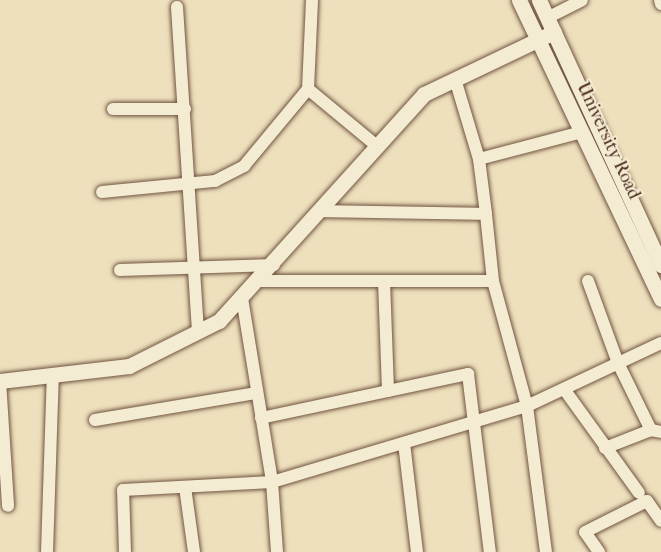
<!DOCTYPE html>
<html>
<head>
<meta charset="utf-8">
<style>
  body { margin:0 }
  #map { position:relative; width:661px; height:552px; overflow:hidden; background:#eee0bc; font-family:"IM FELL French Canon",serif }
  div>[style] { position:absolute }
  .roads { filter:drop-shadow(0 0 2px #705441) drop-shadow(0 0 2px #705441) }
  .minor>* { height:12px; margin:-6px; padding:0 6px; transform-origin:6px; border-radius:6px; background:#f4ebd3 }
  .tertiary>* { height:15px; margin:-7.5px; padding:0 7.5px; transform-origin:7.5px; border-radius:7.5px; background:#f4ebd3 }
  span { translate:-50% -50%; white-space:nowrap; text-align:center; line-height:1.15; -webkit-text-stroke:4.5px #f4ebd3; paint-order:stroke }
  .street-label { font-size:18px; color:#462518 }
</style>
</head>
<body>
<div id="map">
  <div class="roads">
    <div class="minor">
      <div style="left:660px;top:0;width:4px;rotate:76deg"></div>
      <div style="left:177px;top:7px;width:325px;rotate:86.3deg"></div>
      <div style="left:547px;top:18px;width:39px;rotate:-27deg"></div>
      <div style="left:455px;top:79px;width:84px;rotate:73.3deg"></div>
      <div style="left:479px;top:159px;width:55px;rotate:82.7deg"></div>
      <div style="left:308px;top:89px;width:91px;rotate:39.6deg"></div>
      <div style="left:113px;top:109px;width:72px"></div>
      <div style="left:479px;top:159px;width:106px;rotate:-14.7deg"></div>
      <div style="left:102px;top:192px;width:114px;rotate:-5.6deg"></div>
      <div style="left:215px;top:181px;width:33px;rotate:-27deg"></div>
      <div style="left:244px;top:166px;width:100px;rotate:-50.3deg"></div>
      <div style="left:308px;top:89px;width:89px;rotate:-87.4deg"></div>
      <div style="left:120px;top:270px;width:154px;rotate:-1.9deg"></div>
      <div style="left:260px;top:281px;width:233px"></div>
      <div style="left:493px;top:281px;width:67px;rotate:-96deg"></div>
      <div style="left:486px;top:214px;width:164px;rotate:-179deg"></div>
      <div style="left:384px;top:281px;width:110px;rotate:87.9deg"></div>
      <div style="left:493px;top:281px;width:130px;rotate:74.8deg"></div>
      <div style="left:527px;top:406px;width:147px;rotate:82.6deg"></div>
      <div style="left:588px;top:281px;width:87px;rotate:69.9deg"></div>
      <div style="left:618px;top:363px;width:75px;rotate:63.8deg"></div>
      <div style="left:242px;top:298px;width:186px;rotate:80.7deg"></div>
      <div style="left:272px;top:482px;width:70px;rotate:85.9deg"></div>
      <div style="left:0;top:381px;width:125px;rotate:86.3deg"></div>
      <div style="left:564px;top:389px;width:128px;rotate:54.2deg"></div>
      <div style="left:261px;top:418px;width:212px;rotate:-12deg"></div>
      <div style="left:468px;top:374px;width:179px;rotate:83deg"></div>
      <div style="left:95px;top:420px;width:164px;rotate:-9.5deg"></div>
      <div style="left:404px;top:443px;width:110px;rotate:83.2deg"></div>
      <div style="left:605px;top:448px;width:49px;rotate:-21.4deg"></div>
      <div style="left:651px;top:430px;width:10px;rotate:11deg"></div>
      <div style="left:185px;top:487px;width:66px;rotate:82.1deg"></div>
      <div style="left:47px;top:552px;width:178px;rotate:-88.1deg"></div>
      <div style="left:125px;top:552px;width:62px;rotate:-91.8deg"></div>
      <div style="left:123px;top:490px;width:149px;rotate:-3.1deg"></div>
      <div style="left:272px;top:482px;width:266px;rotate:-16.6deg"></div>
      <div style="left:527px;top:406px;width:148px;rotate:-25.2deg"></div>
      <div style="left:599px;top:552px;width:24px;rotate:-125deg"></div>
      <div style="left:585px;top:532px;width:69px;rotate:-26.6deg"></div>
      <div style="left:647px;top:501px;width:24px;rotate:55deg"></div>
    </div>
    <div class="tertiary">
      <div style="left:519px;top:0;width:331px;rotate:64.6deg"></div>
      <div style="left:539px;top:0;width:292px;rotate:65.3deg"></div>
      <div style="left:0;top:381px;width:130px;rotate:-6.6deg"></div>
      <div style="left:129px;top:366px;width:101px;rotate:-26.6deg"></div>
      <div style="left:219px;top:321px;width:306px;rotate:-47.9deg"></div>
      <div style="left:424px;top:94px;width:144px;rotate:-25.5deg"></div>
    </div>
  </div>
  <div class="street-label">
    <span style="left:608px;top:141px;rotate:65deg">University Road</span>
  </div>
</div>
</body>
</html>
